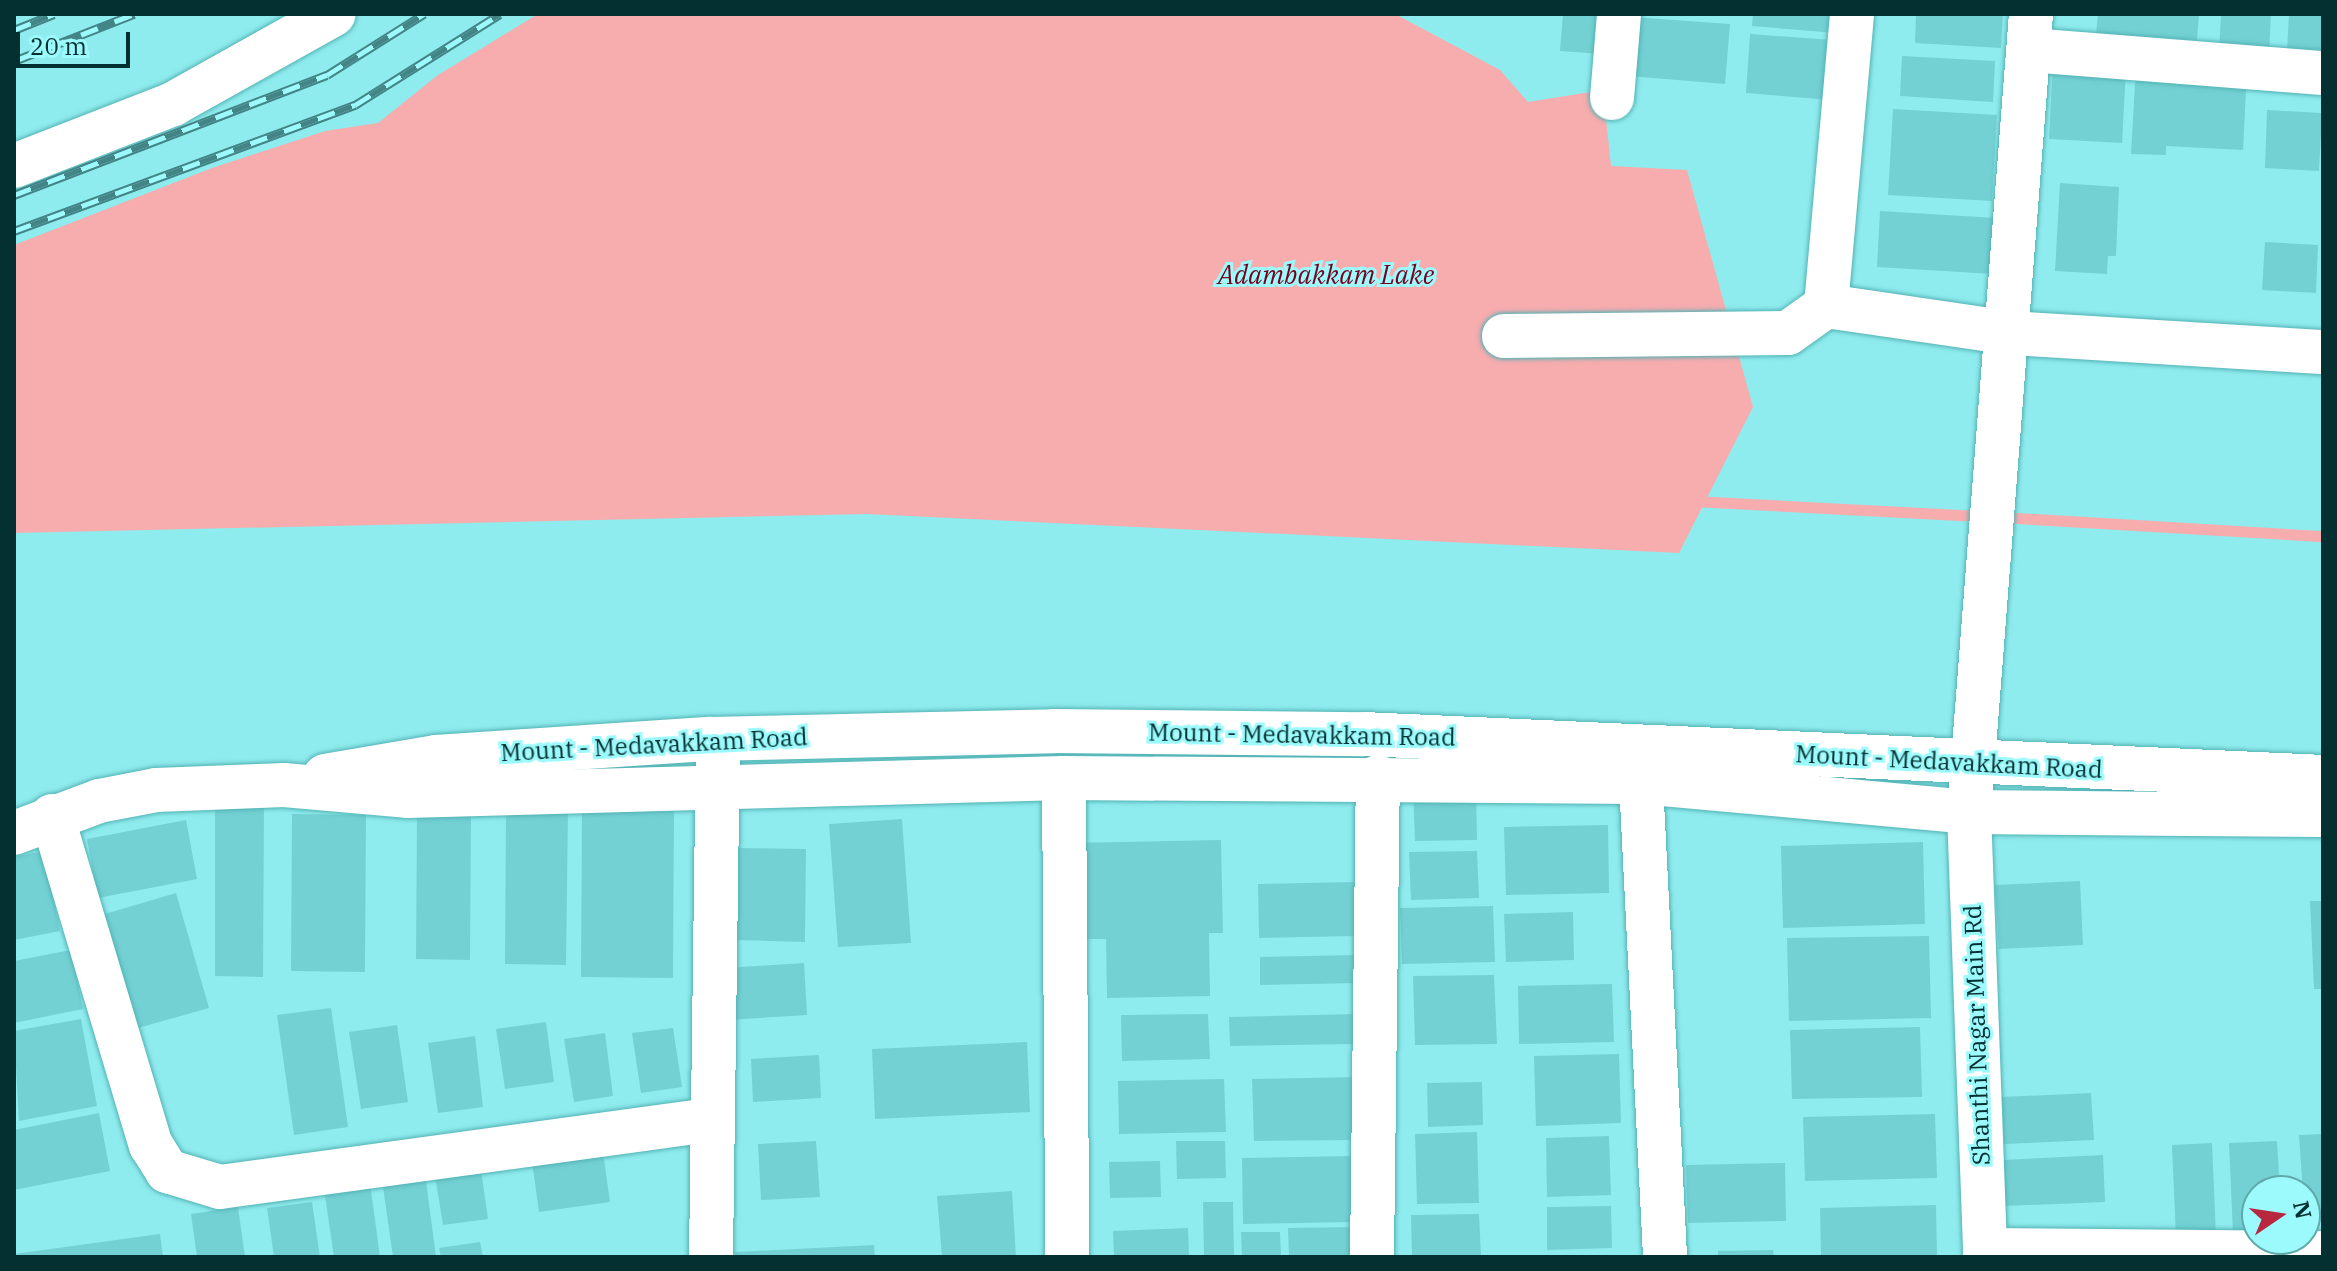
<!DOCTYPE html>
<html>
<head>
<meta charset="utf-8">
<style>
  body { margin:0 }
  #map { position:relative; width:2337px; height:1271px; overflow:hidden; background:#8fecee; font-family:"IBM Plex Serif",serif }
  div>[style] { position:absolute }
  .water>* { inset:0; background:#f7acae }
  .stream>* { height:11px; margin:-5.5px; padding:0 5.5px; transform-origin:5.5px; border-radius:5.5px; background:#f7acae }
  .building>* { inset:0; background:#73d1d3 }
  .roads { filter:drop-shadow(0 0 2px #53b2b4) drop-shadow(0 0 2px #53b2b4) }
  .street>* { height:44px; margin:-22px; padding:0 22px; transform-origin:22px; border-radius:22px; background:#fff }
  .secondary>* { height:44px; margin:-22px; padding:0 22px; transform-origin:22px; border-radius:22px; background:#fff }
  .primary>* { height:44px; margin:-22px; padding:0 22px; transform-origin:22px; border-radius:22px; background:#fff }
  .rail>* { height:9px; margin-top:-4.5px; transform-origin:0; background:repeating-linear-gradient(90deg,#9cfafc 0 18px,#438486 0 36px); box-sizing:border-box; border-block:2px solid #438486 }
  span { translate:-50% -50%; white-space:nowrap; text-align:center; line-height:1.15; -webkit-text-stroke:6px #9cfafc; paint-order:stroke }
  .street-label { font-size:24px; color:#053031 }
  .water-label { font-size:26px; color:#76021f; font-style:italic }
  .frame { position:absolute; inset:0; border:16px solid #053031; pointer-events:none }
  .north { position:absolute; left:2241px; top:1175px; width:80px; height:80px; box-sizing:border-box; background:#9cfafc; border:2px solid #60a9ab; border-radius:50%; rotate:77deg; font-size:22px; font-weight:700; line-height:32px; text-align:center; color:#053031 }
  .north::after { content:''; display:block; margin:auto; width:28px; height:36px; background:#b82740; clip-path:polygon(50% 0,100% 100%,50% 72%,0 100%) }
  .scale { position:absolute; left:16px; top:32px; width:114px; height:36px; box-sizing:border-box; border:4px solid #053031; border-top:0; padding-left:10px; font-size:24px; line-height:28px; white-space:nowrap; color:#053031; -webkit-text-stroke:6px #9cfafc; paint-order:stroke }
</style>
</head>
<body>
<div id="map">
  <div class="water">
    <div style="clip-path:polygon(538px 14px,1395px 14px,1500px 70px,1528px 102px,1603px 90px,1611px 166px,1687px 170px,1753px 407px,1679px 553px,867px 514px,14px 533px,14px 245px,212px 168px,325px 131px,378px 123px,438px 75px)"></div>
  </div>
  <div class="stream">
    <div style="left:1693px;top:501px;width:290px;rotate:3deg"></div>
    <div style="left:2000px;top:517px;width:324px;rotate:3.4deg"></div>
  </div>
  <div class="building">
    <div style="clip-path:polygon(1563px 14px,1604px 14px,1601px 54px,1560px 51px)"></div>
    <div style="clip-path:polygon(1753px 14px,1850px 14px,1849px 34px,1752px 26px)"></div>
    <div style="clip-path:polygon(1916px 14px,2003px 14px,2001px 48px,1915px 43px)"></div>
    <div style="clip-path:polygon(2098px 14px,2199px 14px,2197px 40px,2096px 35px)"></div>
    <div style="clip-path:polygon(2221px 14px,2271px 14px,2269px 53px,2219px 51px)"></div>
    <div style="clip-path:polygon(2289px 14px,2323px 14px,2323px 53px,2287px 51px)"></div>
    <div style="clip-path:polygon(1633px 17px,1730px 24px,1725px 84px,1629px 76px)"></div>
    <div style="clip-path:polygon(1750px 34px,1846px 41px,1843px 101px,1746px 93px)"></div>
    <div style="clip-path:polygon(1902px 56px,1995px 61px,1993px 102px,1900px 96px)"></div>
    <div style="clip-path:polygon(2053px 65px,2126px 69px,2122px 143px,2049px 139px)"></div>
    <div style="clip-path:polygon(2136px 66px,2247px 72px,2243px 150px,2166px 146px,2166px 155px,2131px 154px)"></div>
    <div style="clip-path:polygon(1893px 109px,1997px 115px,1992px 201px,1888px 195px)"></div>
    <div style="clip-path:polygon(2267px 110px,2322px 113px,2319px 171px,2265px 168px)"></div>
    <div style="clip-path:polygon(2060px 183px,2119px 187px,2116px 256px,2108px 256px,2107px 274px,2055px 271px)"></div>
    <div style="clip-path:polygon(1880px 211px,1996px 218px,1993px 274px,1877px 267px)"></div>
    <div style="clip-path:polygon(2265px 242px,2318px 245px,2316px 293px,2262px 290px)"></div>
    <div style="clip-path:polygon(1476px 787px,1477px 840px,1415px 841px,1413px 788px)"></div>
    <div style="clip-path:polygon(215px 802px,264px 803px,263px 977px,215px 976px)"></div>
    <div style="clip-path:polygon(582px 807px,674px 807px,673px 978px,581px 977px)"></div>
    <div style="clip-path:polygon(506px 808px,568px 809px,566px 965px,505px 964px)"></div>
    <div style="clip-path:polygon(417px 811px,471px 811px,470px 960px,416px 959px)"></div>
    <div style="clip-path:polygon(292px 814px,366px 815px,365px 972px,291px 971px)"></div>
    <div style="clip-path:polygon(902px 819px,911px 943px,838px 947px,829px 824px)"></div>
    <div style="clip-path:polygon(186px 820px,197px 879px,98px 898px,87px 839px)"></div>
    <div style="clip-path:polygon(1608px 825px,1609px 893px,1506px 895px,1504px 827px)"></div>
    <div style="clip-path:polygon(1221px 840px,1223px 933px,1209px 933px,1210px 996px,1107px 998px,1106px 939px,1073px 939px,1071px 843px)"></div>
    <div style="clip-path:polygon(1923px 842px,1925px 924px,1783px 928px,1781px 846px)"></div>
    <div style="clip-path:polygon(737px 848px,806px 849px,805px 942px,736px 940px)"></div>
    <div style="clip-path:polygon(44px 851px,60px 931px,14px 940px,14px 857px)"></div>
    <div style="clip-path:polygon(1477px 851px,1479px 898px,1411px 900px,1409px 852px)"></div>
    <div style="clip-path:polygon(2080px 881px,2083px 945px,1999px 949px,1995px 885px)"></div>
    <div style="clip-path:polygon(1354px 882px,1355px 936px,1259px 938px,1258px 884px)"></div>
    <div style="clip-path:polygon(176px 893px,209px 1008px,138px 1028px,105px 914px)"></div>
    <div style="clip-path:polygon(2310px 901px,2323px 901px,2323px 989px,2314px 989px)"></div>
    <div style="clip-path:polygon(1493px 906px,1495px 962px,1402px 964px,1400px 908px)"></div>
    <div style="clip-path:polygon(1573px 912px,1574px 960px,1506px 962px,1504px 914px)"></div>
    <div style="clip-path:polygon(1929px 936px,1931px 1018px,1789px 1021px,1787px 938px)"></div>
    <div style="clip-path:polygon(71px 950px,83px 1009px,14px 1023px,14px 961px)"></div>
    <div style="clip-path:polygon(1357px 955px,1358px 983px,1260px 985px,1260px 957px)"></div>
    <div style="clip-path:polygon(804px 963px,807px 1015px,728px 1020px,725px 968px)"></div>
    <div style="clip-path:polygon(1494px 975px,1497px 1044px,1415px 1045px,1413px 976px)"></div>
    <div style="clip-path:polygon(1612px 984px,1614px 1042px,1519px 1044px,1518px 986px)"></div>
    <div style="clip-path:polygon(331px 1008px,348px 1127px,294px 1135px,277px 1015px)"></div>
    <div style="clip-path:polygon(1208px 1014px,1210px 1059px,1122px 1061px,1121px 1015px)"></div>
    <div style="clip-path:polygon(1356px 1014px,1357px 1044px,1230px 1046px,1229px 1017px)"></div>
    <div style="clip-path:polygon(81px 1019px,97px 1106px,19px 1121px,14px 1031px)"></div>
    <div style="clip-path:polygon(546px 1022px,554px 1082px,505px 1089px,496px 1029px)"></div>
    <div style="clip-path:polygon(397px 1025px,408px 1102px,361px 1109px,349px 1032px)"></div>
    <div style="clip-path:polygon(1920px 1027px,1922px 1097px,1792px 1099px,1790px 1030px)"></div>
    <div style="clip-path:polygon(673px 1028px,682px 1087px,641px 1093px,632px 1033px)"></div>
    <div style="clip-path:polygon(605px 1033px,613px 1096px,574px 1102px,564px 1039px)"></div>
    <div style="clip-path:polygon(475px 1036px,483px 1107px,438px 1113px,428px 1043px)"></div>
    <div style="clip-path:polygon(1027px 1042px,1030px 1112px,875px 1119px,872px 1049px)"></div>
    <div style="clip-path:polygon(1619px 1054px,1621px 1123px,1536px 1126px,1534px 1056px)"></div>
    <div style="clip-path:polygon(819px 1055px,821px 1098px,753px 1102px,751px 1059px)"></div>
    <div style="clip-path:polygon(1354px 1077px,1355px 1140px,1254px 1141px,1252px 1079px)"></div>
    <div style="clip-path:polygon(1224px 1079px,1226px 1132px,1119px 1134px,1118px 1081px)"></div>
    <div style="clip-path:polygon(1482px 1082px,1483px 1125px,1428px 1127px,1427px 1083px)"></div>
    <div style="clip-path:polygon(2091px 1093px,2094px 1140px,2004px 1144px,2002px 1097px)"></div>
    <div style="clip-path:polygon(99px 1113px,110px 1171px,14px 1190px,14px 1130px)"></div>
    <div style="clip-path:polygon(1935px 1114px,1937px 1178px,1805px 1181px,1803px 1117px)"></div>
    <div style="clip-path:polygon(1477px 1132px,1479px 1203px,1417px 1204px,1415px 1134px)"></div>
    <div style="clip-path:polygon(2323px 1134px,2323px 1221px,2305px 1221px,2299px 1135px)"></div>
    <div style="clip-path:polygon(1609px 1136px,1611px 1195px,1547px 1197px,1546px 1138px)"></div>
    <div style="clip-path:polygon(816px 1141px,820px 1197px,761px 1200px,758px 1144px)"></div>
    <div style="clip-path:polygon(1176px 1141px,1225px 1141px,1226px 1178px,1177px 1179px)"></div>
    <div style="clip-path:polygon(2277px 1141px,2280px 1191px,2257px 1191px,2257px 1233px,2233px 1234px,2229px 1143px)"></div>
    <div style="clip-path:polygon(2212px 1143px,2216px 1236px,2176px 1238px,2172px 1145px)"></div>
    <div style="clip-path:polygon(602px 1145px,610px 1202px,539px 1212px,531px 1155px)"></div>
    <div style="clip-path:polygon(2103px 1155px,2105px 1202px,2004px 1206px,2001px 1160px)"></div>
    <div style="clip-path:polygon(1352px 1156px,1353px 1222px,1243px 1224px,1242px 1158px)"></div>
    <div style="clip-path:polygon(1160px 1161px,1161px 1197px,1110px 1198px,1109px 1162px)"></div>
    <div style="clip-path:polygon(480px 1163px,488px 1219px,443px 1225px,434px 1170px)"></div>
    <div style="clip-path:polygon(1785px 1163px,1786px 1221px,1688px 1223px,1686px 1165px)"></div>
    <div style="clip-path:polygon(425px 1173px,436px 1257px,393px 1257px,382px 1180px)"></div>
    <div style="clip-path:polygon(370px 1183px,380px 1257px,334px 1257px,324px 1189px)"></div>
    <div style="clip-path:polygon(1012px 1191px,1016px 1257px,942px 1257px,937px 1196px)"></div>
    <div style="clip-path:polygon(312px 1202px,320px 1257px,274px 1257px,267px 1208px)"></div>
    <div style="clip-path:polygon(1203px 1202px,1233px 1202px,1234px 1257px,1204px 1257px)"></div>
    <div style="clip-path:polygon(1936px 1205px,1937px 1257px,1821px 1257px,1820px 1208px)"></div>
    <div style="clip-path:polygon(1611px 1206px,1612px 1248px,1547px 1250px,1547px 1207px)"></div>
    <div style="clip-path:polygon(238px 1207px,245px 1257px,197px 1257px,191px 1214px)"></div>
    <div style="clip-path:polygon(1479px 1214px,1481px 1257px,1412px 1257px,1411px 1215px)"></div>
    <div style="clip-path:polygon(1353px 1227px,1353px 1257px,1289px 1257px,1288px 1228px)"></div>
    <div style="clip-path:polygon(1188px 1228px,1189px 1257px,1114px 1257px,1113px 1231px)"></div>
    <div style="clip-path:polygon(1241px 1232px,1280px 1232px,1281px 1257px,1242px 1257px)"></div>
    <div style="clip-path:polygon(160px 1234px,163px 1257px,14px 1257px,14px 1254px)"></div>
    <div style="clip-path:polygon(480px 1242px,483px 1257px,441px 1257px,439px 1248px)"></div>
    <div style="clip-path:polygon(874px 1245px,875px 1257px,735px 1257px,735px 1252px)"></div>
    <div style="clip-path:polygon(1773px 1250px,1774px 1257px,1718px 1257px,1718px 1251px)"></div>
  </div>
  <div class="roads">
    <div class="street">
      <div style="left:2029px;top:50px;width:295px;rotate:4.5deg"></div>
      <div style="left:1612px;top:98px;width:84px;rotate:-85.2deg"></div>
      <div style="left:1826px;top:306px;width:293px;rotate:-84.9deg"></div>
      <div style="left:1504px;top:336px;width:284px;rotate:-0.6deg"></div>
      <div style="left:1788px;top:333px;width:47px;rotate:-35.4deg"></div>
      <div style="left:1826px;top:306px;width:186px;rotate:8.3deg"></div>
      <div style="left:2010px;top:333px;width:314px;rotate:3.5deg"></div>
      <div style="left:1064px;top:778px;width:479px;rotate:89.6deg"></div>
      <div style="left:1641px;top:782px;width:476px;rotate:87.1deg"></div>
      <div style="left:1969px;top:812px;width:445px;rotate:87.9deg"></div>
      <div style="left:52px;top:816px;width:344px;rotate:73.3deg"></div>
      <div style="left:151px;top:1145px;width:31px;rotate:58deg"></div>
      <div style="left:167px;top:1171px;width:55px;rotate:16.8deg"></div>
      <div style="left:220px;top:1187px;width:496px;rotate:-7.8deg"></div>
      <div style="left:1985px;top:1250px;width:338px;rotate:0.5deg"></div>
      <div style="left:711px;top:1257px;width:518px;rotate:-89.23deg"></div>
      <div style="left:1372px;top:1257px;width:480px;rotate:-89.3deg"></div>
    </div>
    <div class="secondary">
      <div style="left:1969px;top:812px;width:800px;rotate:-85.56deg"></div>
    </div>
    <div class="primary">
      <div style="left:14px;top:166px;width:171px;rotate:-21.3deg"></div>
      <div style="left:173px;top:104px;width:184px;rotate:-29.2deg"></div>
      <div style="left:325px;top:776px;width:113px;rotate:-9.7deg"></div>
      <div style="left:436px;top:757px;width:275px;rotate:-3.8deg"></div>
      <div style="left:710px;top:739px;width:344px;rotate:-1.3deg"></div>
      <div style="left:1054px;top:731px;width:309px;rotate:0.6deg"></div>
      <div style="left:1363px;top:734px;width:961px;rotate:2.56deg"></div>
      <div style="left:14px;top:833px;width:91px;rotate:-20.6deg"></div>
      <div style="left:99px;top:801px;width:58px;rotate:-10.9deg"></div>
      <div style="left:156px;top:790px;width:128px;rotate:-2.2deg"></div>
      <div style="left:284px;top:785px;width:123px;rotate:5.1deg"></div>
      <div style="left:407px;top:796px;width:657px;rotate:-1.57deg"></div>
      <div style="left:1064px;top:778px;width:577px;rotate:0.4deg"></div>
      <div style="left:1641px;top:782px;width:329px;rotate:5.2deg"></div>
      <div style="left:1969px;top:812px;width:354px;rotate:0.5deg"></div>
    </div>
  </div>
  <div class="rail">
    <div style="left:14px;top:30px;width:43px;rotate:-21.8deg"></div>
    <div style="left:14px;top:61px;width:129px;rotate:-21.4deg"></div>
    <div style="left:14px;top:195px;width:335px;rotate:-21deg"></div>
    <div style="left:327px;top:75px;width:115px;rotate:-32.2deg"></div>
    <div style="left:14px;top:231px;width:364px;rotate:-20.3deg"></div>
    <div style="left:355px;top:105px;width:171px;rotate:-32.1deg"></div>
  </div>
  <div class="street-label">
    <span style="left:1302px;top:735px;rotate:1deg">Mount - Medavakkam Road</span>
    <span style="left:654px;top:745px;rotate:-3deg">Mount - Medavakkam Road</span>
    <span style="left:1949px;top:762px;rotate:3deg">Mount - Medavakkam Road</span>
    <span style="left:1977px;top:1035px;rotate:-92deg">Shanthi Nagar Main Rd</span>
  </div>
  <div class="water-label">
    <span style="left:1326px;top:275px">Adambakkam Lake</span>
  </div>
  <div class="frame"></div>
  <div class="north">N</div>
  <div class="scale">20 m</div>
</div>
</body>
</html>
